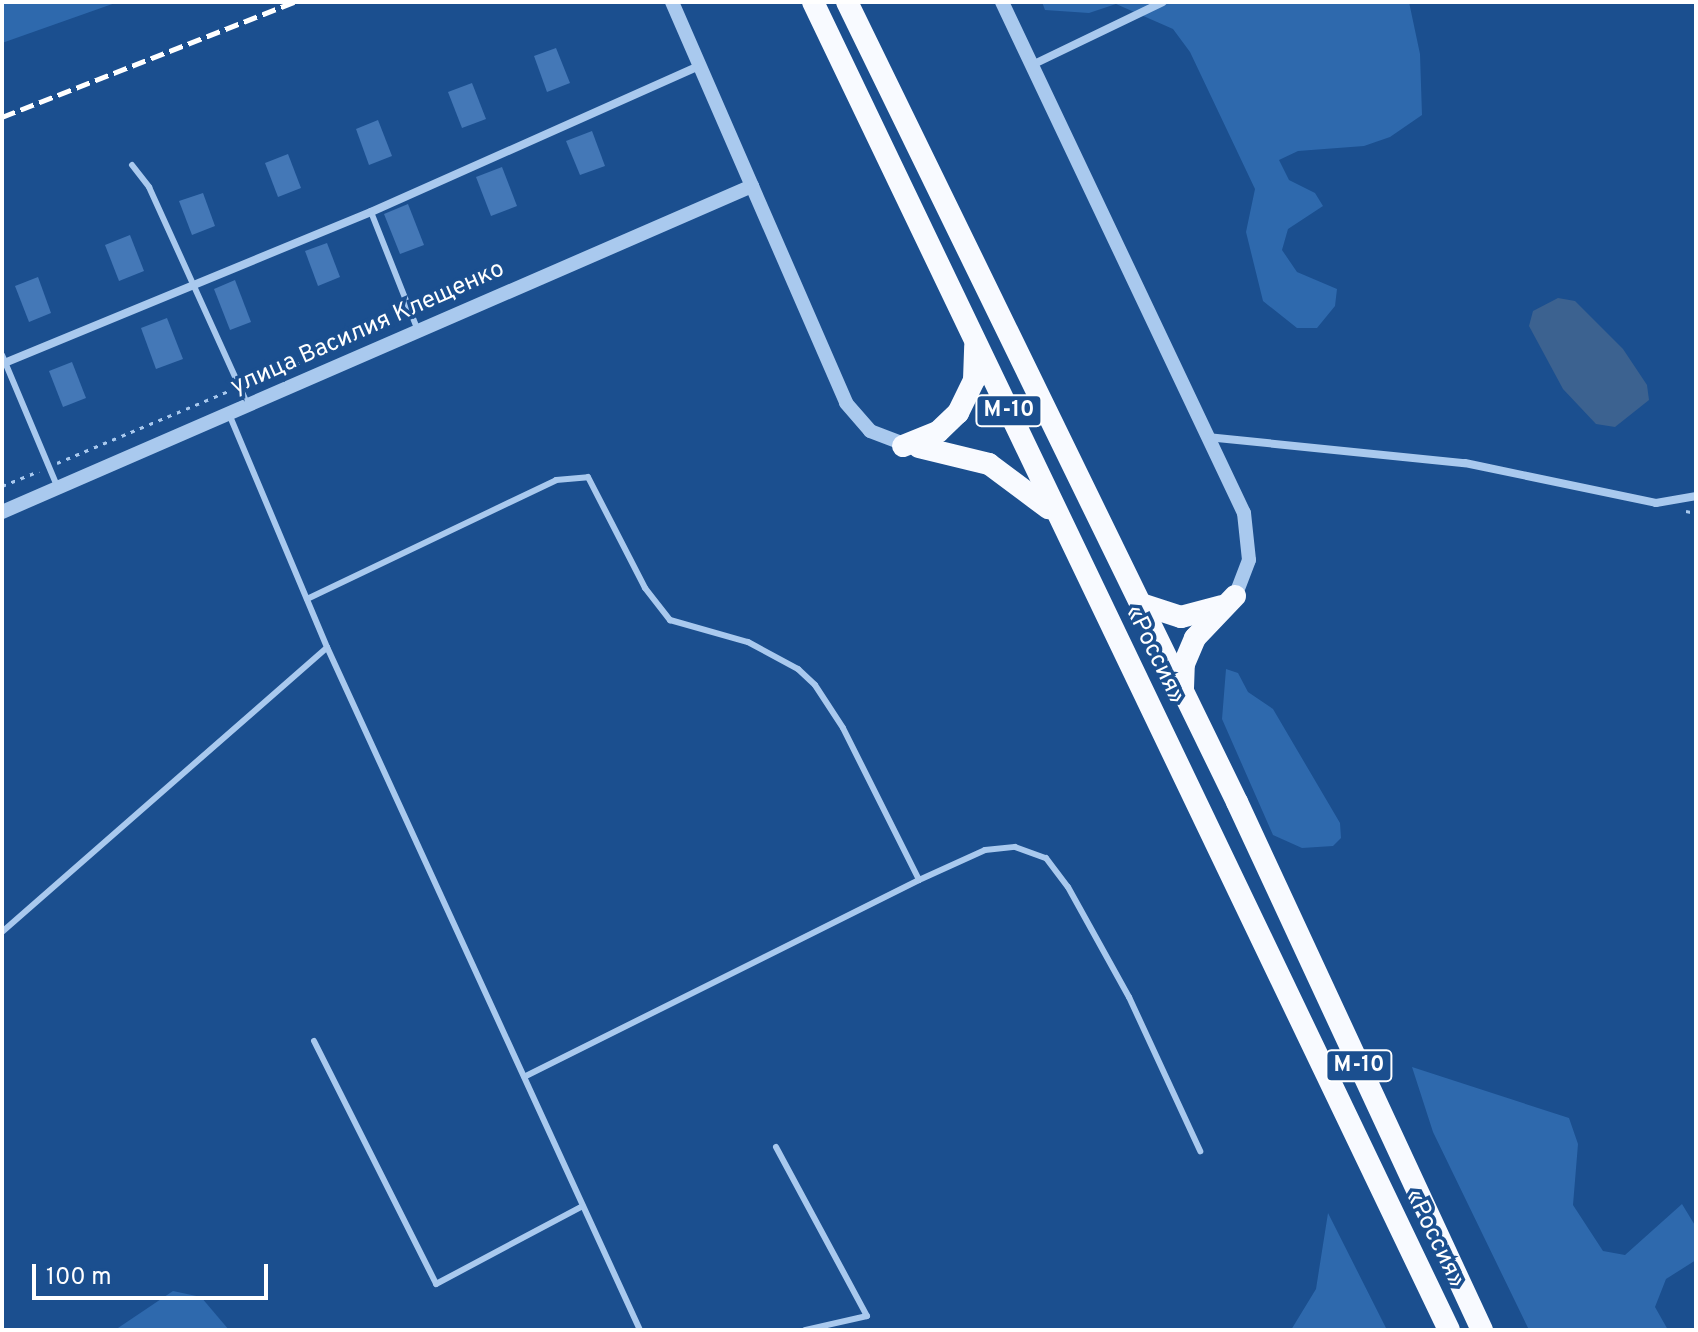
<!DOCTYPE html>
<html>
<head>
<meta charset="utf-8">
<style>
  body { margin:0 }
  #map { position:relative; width:1698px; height:1332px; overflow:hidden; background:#1b4f8f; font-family:Overpass,sans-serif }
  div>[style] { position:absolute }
  .green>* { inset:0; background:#2e69ad }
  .water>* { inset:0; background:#3c6290 }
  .building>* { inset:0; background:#4478b7 }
  .path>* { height:3px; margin-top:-1.5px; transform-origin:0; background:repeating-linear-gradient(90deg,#a9c9ee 0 4px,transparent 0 10px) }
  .service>* { height:6px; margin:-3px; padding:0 3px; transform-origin:3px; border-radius:3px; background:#a9c9ee }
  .minor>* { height:8px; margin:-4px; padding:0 4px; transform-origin:4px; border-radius:4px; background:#a9c9ee }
  .tertiary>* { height:14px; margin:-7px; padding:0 7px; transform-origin:7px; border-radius:7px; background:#a9c9ee }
  .trunk>* { height:22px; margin:-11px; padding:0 11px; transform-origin:11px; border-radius:11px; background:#f8faff }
  .rail>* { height:5px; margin-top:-2.5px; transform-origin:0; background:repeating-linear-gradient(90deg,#fff 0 14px,transparent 0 20px) }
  span { translate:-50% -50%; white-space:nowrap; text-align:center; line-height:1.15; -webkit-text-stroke:7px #1b4f8f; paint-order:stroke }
  .shield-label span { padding:2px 6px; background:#1b4f8f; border:2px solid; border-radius:6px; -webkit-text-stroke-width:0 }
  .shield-label { font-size:22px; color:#fff; font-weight:700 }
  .street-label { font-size:24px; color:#fff }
  .frame { position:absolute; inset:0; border:4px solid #fff; pointer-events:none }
  .scale { position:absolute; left:32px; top:1264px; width:236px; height:36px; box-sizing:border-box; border:4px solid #fff; border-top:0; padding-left:10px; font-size:24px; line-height:28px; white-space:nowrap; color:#fff; -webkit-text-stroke:6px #1b4f8f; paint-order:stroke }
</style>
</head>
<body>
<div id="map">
  <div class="green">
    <div style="clip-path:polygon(2px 2px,118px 2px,2px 43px)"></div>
    <div style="clip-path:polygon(1042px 2px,1409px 2px,1420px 54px,1422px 115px,1390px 137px,1364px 146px,1298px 151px,1279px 160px,1289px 180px,1315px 193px,1323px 206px,1288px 229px,1282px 250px,1297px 272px,1337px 289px,1335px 306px,1317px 328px,1297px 328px,1263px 301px,1246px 232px,1255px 189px,1190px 52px,1173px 29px,1116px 4px,1089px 13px,1045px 10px)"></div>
    <div style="clip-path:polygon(1226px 669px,1238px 673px,1248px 692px,1273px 709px,1340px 823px,1341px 838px,1333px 846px,1302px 848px,1273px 835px,1222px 719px)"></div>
    <div style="clip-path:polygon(1412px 1067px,1569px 1118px,1578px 1144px,1573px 1205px,1603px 1251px,1625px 1255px,1682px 1204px,1696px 1227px,1696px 1260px,1666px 1279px,1655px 1307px,1668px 1330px,1529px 1330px,1433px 1132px)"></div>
    <div style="clip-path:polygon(1328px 1213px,1387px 1330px,1291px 1330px,1316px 1289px)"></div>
    <div style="clip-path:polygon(173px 1291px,201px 1297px,229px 1330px,115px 1330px)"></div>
  </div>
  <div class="water">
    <div style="clip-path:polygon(1558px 298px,1575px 301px,1623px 349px,1647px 385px,1649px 400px,1615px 427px,1596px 424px,1563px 389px,1529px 326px,1533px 311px)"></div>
  </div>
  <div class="building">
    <div style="clip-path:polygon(556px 48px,570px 83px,547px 92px,534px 56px)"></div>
    <div style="clip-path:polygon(472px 83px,486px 119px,462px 128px,448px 92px)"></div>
    <div style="clip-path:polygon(378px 120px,392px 156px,369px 165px,356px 129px)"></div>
    <div style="clip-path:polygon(592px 131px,605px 166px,580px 175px,566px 141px)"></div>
    <div style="clip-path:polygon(288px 154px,301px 188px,278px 197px,265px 163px)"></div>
    <div style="clip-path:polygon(502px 167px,517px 206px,491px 216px,476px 177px)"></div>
    <div style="clip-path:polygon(203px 193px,215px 226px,192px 235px,179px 201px)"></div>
    <div style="clip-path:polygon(408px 204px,424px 245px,400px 254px,384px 214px)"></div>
    <div style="clip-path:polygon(130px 235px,144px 271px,119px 281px,105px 245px)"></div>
    <div style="clip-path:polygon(327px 243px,340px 277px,318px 286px,305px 251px)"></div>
    <div style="clip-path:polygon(38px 277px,51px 313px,29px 322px,15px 286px)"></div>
    <div style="clip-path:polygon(235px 280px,251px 322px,230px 330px,214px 289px)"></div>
    <div style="clip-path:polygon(167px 318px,183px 359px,156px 369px,141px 328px)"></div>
    <div style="clip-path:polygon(72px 362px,86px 398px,63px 407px,49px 371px)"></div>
  </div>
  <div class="path">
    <div style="left:249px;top:383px;width:124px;rotate:-21.8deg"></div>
    <div style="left:57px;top:463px;width:189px;rotate:-22.8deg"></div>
    <div style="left:2px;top:486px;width:40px;rotate:-22deg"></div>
    <div style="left:1686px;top:511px;width:10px;rotate:11deg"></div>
  </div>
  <div class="service">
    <div style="left:132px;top:165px;width:28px;rotate:52deg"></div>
    <div style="left:149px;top:187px;width:239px;rotate:65.6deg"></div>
    <div style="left:371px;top:212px;width:128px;rotate:68.4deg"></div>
    <div style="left:2px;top:355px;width:144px;rotate:67.2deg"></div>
    <div style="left:229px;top:414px;width:253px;rotate:67.2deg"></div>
    <div style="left:327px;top:647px;width:751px;rotate:65.38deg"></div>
    <div style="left:307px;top:599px;width:276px;rotate:-25.5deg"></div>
    <div style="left:556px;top:480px;width:32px;rotate:-5deg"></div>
    <div style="left:588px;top:477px;width:125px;rotate:62.8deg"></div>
    <div style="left:645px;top:588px;width:41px;rotate:52deg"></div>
    <div style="left:670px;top:620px;width:81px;rotate:15.8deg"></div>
    <div style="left:748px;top:642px;width:57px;rotate:28.4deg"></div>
    <div style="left:798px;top:669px;width:23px;rotate:43deg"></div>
    <div style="left:815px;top:685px;width:51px;rotate:56.9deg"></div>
    <div style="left:843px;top:728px;width:170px;rotate:63.4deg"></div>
    <div style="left:919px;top:880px;width:441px;rotate:153.5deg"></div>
    <div style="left:919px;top:880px;width:72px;rotate:-24.4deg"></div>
    <div style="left:985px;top:850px;width:30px;rotate:-6deg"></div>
    <div style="left:1015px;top:847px;width:33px;rotate:20deg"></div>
    <div style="left:1046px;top:858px;width:36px;rotate:53deg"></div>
    <div style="left:1068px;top:887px;width:126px;rotate:61deg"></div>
    <div style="left:1129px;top:997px;width:170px;rotate:65.2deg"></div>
    <div style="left:2px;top:932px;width:432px;rotate:-41.2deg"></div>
    <div style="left:314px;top:1041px;width:272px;rotate:63.3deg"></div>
    <div style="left:436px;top:1284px;width:166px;rotate:-28deg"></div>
    <div style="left:776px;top:1147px;width:192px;rotate:61.7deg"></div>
    <div style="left:867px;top:1316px;width:64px;rotate:167.3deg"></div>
  </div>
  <div class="minor">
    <div style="left:1032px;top:65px;width:145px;rotate:-25.7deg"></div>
    <div style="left:2px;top:364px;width:399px;rotate:-22.4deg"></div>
    <div style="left:371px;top:212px;width:359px;rotate:-24deg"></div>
    <div style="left:1207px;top:437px;width:259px;rotate:5.8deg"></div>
    <div style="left:1465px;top:463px;width:195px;rotate:11.8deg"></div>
    <div style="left:1656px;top:503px;width:41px;rotate:-9.9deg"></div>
  </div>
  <div class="tertiary">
    <div style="left:672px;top:2px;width:437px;rotate:66.5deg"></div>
    <div style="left:846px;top:403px;width:37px;rotate:49deg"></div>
    <div style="left:870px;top:431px;width:45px;rotate:20.9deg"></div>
    <div style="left:1002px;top:2px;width:565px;rotate:64.66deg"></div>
    <div style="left:1244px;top:513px;width:47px;rotate:83.9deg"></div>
    <div style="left:1249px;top:560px;width:39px;rotate:111deg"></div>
    <div style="left:2px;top:512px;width:818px;rotate:-23.49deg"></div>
  </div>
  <div class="trunk">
    <div style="left:813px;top:2px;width:1472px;rotate:64.41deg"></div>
    <div style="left:847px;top:2px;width:890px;rotate:64.01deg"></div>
    <div style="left:1237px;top:802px;width:582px;rotate:65.11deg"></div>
    <div style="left:903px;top:446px;width:38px;rotate:-22deg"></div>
    <div style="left:938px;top:432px;width:28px;rotate:-44deg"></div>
    <div style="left:958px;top:413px;width:37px;rotate:-64deg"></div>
    <div style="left:974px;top:380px;width:34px;rotate:-88deg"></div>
    <div style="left:919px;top:447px;width:72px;rotate:13.7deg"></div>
    <div style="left:989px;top:464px;width:74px;rotate:36.7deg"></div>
    <div style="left:1141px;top:604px;width:42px;rotate:18deg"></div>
    <div style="left:1181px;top:617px;width:42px;rotate:-15deg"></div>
    <div style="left:1183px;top:688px;width:24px;rotate:-88deg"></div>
    <div style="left:1184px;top:664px;width:28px;rotate:-67deg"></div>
    <div style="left:1195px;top:638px;width:58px;rotate:-46.4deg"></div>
  </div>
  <div class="rail">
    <div style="left:2px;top:117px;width:314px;rotate:-21.5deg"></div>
  </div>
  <div class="shield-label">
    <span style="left:1009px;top:411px">М-10</span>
    <span style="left:1359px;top:1066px">М-10</span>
  </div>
  <div class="street-label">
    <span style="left:368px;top:329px;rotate:-24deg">улица Василия Клещенко</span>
    <span style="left:1154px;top:655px;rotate:64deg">«Россия»</span>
    <span style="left:1434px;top:1239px;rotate:64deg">«Россия»</span>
  </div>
  <div class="frame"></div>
  <div class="scale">100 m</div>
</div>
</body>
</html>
